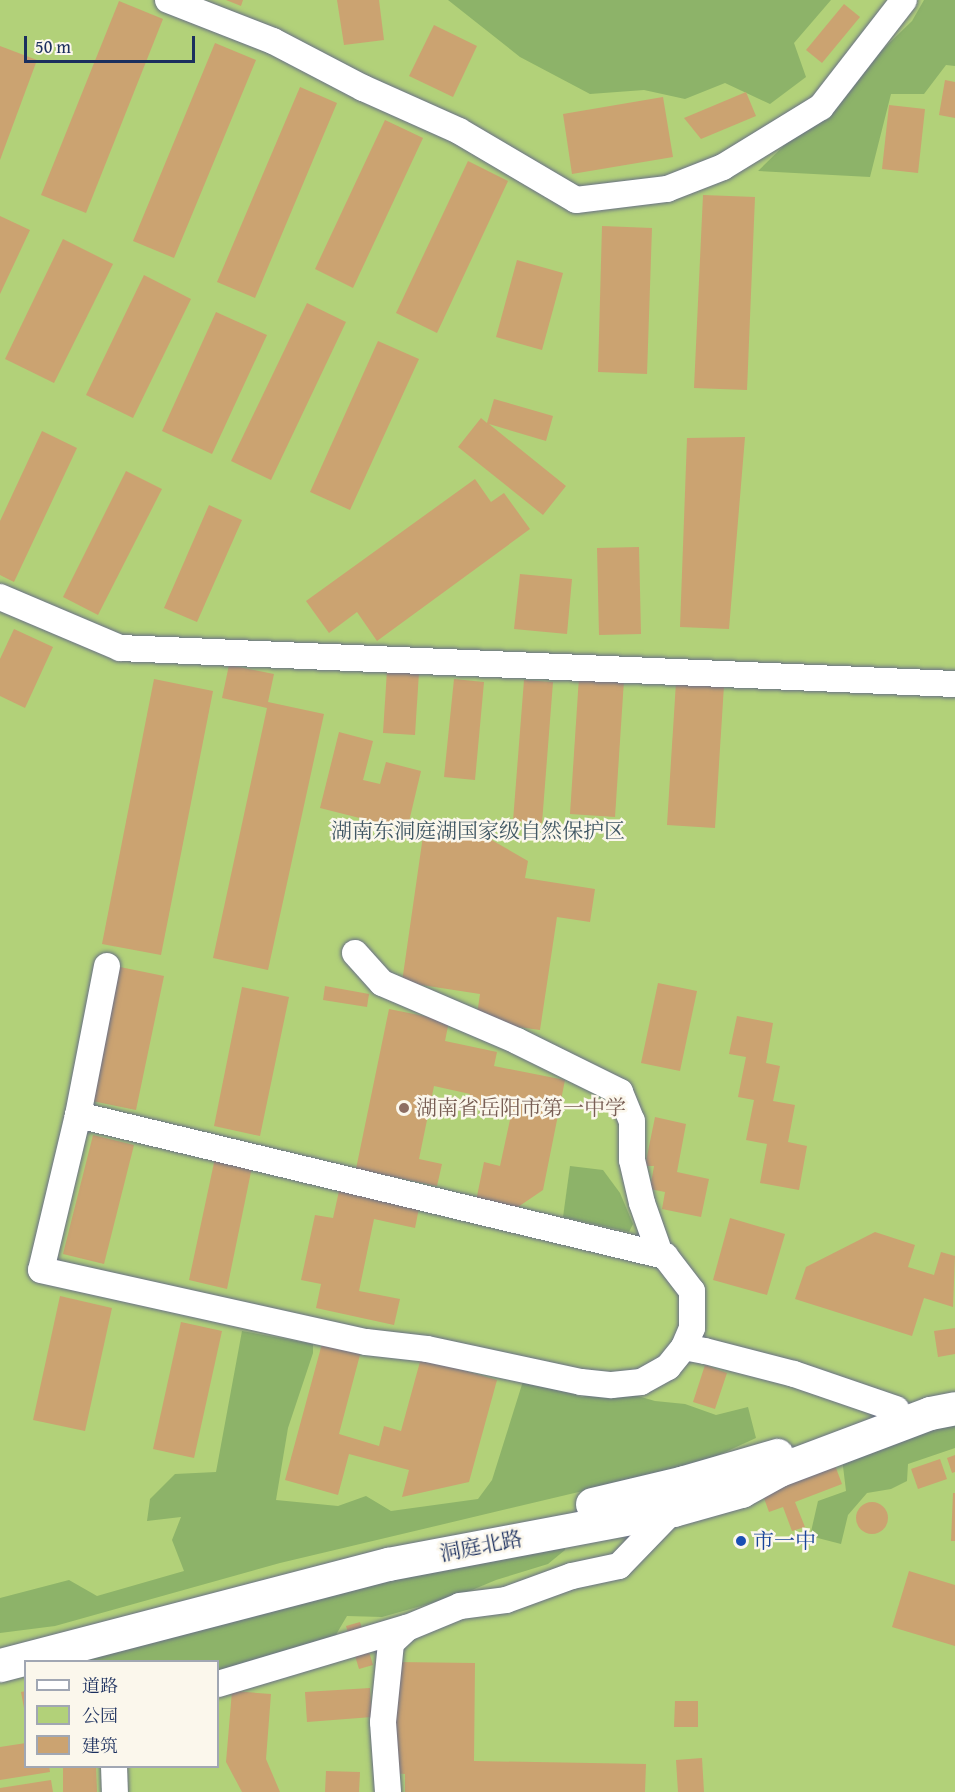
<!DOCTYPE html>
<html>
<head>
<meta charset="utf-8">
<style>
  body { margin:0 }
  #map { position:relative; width:955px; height:1792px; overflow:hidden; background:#f7e7d1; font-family:"Gentium Book Plus","Noto Serif SC",serif }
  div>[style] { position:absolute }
  .green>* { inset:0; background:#b2d179 }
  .forest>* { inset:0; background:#8db369 }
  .building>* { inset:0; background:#cba371 }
  .round { border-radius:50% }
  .roads { filter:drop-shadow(0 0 2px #686f86) drop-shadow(0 0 2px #686f86) }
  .street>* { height:26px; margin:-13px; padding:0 13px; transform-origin:13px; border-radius:13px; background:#fff }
  .primary>* { height:33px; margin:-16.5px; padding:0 16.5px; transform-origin:16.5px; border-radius:16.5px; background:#fff }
  .dots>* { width:16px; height:16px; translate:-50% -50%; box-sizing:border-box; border:3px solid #fbf7ec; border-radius:50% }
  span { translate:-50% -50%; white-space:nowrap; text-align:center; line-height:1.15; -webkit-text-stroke:5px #fbf7ec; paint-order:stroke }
  .park-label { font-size:21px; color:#415865 }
  .education-label { font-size:21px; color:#785e54 }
  .left { translate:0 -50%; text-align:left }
  .transit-label { font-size:21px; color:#164399 }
  .street-label { font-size:21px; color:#1b2f5e }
  .legend { position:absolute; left:24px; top:1660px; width:195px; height:108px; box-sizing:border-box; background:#fbf7ec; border:2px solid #a1a7b3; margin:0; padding:8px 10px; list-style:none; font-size:18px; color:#1b2f5e }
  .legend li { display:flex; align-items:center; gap:12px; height:30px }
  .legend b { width:30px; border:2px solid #a1a7b3 }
  .scale { position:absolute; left:24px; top:36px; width:171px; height:27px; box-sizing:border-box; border:3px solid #1b2f5e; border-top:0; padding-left:8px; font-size:18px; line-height:21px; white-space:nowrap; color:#1b2f5e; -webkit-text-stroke:4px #fbf7ec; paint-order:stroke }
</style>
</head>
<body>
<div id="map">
  <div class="green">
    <div style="clip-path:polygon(evenodd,0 0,955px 0,955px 1792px,0 1792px,0 0,26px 1662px,218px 1662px,218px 1766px,26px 1766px,26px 1662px)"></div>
  </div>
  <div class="forest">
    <div style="clip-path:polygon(448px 0,831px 0,794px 43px,806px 77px,770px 104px,725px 83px,685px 99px,644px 90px,590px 94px,520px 57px)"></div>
    <div style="clip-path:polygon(924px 0,955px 0,955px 66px,946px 65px,924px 94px,891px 94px,870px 177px,758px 171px,912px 21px)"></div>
    <div style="clip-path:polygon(570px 1166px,603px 1170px,620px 1193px,633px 1224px,629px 1232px,563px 1217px)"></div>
    <div style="clip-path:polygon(242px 1331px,313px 1344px,313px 1353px,288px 1428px,276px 1500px,338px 1506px,366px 1496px,391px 1511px,478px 1499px,492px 1480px,524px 1378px,582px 1397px,610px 1388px,655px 1401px,685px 1404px,716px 1415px,748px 1407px,756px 1438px,701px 1463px,280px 1563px,55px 1626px,0 1633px,0 1598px,69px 1580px,97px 1596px,184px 1571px,172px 1540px,181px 1517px,147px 1521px,150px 1499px,175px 1474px,216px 1472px)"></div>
    <div style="clip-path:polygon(955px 1419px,955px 1448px,908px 1464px,907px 1481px,891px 1489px,867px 1493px,848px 1515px,841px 1544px,810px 1536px,818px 1501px,846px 1491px,842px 1458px)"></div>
    <div style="clip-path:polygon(563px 1535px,565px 1550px,548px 1564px,496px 1580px,460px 1595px,382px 1617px,347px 1616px,334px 1638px,218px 1673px,218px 1662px,73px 1662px)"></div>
  </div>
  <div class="building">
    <div style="clip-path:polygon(226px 0,243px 0,241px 6px)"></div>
    <div style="clip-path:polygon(337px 0,379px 0,384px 40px,344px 45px)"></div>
    <div style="clip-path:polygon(119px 1px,163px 19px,86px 213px,41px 195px)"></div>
    <div style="clip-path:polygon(844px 4px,860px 17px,822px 63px,806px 50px)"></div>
    <div style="clip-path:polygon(434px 25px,477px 46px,453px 97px,409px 76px)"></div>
    <div style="clip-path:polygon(215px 43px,256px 60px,174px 258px,133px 241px)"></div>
    <div style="clip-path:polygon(0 46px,37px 60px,0 160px)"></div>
    <div style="clip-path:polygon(945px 80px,955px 82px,955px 118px,939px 115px)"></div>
    <div style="clip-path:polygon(300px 87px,337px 103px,255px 298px,217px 282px)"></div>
    <div style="clip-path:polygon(746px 92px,756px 116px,701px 139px,684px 118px)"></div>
    <div style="clip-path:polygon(663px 97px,673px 157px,572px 174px,563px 114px)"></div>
    <div style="clip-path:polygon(889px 105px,925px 109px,918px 173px,882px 169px)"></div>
    <div style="clip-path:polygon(385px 120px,423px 138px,353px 288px,315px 269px)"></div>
    <div style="clip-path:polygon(468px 161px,508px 181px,437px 333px,396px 313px)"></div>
    <div style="clip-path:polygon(703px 195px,755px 197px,747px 390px,694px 388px)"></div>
    <div style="clip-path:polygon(0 216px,30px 230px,0 294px)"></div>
    <div style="clip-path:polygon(602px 226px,652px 228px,647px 374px,598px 372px)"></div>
    <div style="clip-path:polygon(63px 239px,113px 264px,54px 383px,5px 359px)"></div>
    <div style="clip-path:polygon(517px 260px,563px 273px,542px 350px,496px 337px)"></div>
    <div style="clip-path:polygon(144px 275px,191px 299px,133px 418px,86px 395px)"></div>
    <div style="clip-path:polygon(307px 303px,346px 322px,271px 480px,231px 461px)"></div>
    <div style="clip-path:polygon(216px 312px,267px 335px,212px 454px,162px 431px)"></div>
    <div style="clip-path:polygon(378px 341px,419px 359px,350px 510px,310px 492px)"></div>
    <div style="clip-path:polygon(494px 399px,553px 416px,546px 441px,489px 424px,566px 486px,543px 515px,458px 447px,481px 418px,487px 423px)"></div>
    <div style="clip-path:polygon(42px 431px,77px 448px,14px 582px,0 575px,0 521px)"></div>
    <div style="clip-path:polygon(745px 437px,729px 629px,680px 627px,687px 438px)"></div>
    <div style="clip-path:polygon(126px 471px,162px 489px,98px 615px,63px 597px)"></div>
    <div style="clip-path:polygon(475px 479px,491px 502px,504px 493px,530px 529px,377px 641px,357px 612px,329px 633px,306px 601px)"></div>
    <div style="clip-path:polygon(209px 505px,242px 520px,197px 622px,164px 608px)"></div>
    <div style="clip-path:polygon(639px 547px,641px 634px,599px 635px,597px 548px)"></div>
    <div style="clip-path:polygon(520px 574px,572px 579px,567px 634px,514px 629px)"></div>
    <div style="clip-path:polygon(14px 629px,53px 647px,25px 708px,0 696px,0 659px)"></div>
    <div style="clip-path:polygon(229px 665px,274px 674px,268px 702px,324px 714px,268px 970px,213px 958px,267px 708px,222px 698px)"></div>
    <div style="clip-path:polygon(387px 670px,419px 672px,415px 735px,383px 733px)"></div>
    <div style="clip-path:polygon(579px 677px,624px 680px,615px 817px,570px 814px)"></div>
    <div style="clip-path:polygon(154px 679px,213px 691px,161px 955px,102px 944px)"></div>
    <div style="clip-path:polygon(454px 679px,484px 682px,475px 780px,444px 777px)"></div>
    <div style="clip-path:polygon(524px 680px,553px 682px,542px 823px,513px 821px)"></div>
    <div style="clip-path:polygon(676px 682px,724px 685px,715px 828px,667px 825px)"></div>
    <div style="clip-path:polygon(339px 732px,373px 741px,363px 780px,380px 784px,386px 762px,421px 771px,407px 830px,320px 808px)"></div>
    <div style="clip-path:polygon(424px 829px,490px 839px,528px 861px,525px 878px,595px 889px,590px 922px,557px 917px,540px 1030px,476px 1021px,480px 994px,402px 982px)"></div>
    <div style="clip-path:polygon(120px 967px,164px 976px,136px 1110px,92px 1101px)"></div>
    <div style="clip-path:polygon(658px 983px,697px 991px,680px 1071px,641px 1063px)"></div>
    <div style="clip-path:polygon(325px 986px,369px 994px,367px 1007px,323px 1000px)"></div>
    <div style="clip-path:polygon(242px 987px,289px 997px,260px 1136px,214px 1126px)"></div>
    <div style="clip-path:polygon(389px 1009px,449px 1021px,445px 1041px,497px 1052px,494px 1066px,565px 1080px,543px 1190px,515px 1209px,476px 1201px,484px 1162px,500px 1166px,511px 1115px,467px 1106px,470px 1094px,434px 1086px,419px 1159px,442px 1164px,437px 1186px,356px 1169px)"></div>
    <div style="clip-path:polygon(737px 1016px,773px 1023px,766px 1063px,780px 1066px,773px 1101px,795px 1105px,788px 1142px,807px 1146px,799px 1190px,760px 1183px,767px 1144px,746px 1140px,754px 1100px,738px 1097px,746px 1057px,729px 1054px)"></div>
    <div style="clip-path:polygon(655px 1117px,686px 1124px,677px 1172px,709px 1179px,701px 1217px,662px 1209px,665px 1192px,650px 1189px,654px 1166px,645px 1166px)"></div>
    <div style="clip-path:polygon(93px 1135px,134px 1145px,104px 1264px,63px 1254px)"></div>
    <div style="clip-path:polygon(215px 1158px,252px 1167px,227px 1289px,189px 1280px)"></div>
    <div style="clip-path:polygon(339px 1191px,419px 1208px,415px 1228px,374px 1219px,359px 1291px,400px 1299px,394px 1325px,316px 1308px,321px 1284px,301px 1280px,315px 1215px,333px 1218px)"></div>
    <div style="clip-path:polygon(730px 1218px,785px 1234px,767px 1295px,713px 1280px)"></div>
    <div style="clip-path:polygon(875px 1232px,915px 1245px,908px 1267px,934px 1275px,941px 1252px,955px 1256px,953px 1307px,924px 1298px,912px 1336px,795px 1299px,806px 1267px)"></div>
    <div style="clip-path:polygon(60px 1296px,112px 1308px,85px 1431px,33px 1420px)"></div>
    <div style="clip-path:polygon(181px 1322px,222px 1331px,194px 1458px,153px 1449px)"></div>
    <div style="clip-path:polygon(955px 1328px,955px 1354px,938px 1357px,934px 1331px)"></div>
    <div style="clip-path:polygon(323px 1340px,361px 1351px,339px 1434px,379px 1446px,384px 1426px,401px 1431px,421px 1358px,497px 1380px,469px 1482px,402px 1497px,409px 1470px,349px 1454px,338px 1495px,285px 1480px)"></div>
    <div style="clip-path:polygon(705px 1365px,727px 1373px,715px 1409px,693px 1402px)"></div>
    <div style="clip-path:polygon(955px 1455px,955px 1472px,952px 1473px,947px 1458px)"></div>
    <div style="clip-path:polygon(940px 1459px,947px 1479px,918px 1489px,911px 1469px)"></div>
    <div style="clip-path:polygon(833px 1460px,842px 1484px,795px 1502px,805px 1527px,792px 1531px,783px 1507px,769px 1512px,760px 1487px)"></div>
    <div style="clip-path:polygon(953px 1493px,955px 1493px,955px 1541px,951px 1541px)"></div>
    <div class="round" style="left:856px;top:1502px;width:32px;height:32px"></div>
    <div style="clip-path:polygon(909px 1571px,955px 1585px,955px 1646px,892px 1627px)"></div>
    <div style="clip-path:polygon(360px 1622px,373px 1665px,359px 1669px,346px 1626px)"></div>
    <div style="clip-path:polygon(396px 1662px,475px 1663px,474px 1761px,646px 1764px,645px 1792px,405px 1792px,405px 1774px,394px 1773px)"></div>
    <div style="clip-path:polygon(370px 1688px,372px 1717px,307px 1722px,305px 1692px)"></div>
    <div style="clip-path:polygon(26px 1691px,26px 1707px,24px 1708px,21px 1692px)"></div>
    <div style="clip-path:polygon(232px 1691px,271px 1694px,266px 1759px,280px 1792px,242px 1792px,226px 1762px)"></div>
    <div style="clip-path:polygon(675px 1701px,698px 1701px,698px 1727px,674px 1727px)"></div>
    <div style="clip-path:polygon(26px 1743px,26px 1766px,49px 1766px,50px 1772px,0 1780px,0 1747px)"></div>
    <div style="clip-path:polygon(702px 1758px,704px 1792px,678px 1792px,676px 1760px)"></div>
    <div style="clip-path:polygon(63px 1766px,96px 1766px,97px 1792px,63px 1792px)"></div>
    <div style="clip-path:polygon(326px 1771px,360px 1772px,359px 1792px,325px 1792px)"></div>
    <div style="clip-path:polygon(51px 1780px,53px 1792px,0 1792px,0 1788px)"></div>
  </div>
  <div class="roads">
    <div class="street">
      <div style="left:168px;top:0;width:113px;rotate:21.3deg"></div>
      <div style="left:273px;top:41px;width:102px;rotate:27.6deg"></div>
      <div style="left:363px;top:88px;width:105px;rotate:24.1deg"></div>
      <div style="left:459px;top:131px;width:136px;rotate:30.5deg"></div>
      <div style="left:576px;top:200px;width:92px;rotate:-6.9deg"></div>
      <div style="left:667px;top:189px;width:60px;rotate:-21.4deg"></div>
      <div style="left:723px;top:167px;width:115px;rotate:-31.5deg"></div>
      <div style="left:821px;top:107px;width:135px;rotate:-52.2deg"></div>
      <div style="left:0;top:597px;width:130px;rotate:23deg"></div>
      <div style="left:120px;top:648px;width:836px;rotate:2.47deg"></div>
      <div style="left:355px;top:953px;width:40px;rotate:48deg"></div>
      <div style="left:382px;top:983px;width:147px;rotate:23.2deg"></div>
      <div style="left:517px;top:1041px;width:115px;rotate:26.3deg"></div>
      <div style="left:620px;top:1092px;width:31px;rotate:68deg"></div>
      <div style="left:632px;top:1121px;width:39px;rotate:90deg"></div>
      <div style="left:632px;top:1160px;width:44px;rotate:76.9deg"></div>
      <div style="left:642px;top:1203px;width:54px;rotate:70.6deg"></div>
      <div style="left:107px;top:966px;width:152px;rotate:101deg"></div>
      <div style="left:78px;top:1115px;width:159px;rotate:103.4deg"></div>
      <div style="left:41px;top:1270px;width:333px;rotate:12.5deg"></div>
      <div style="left:366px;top:1342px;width:61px;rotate:6.5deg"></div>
      <div style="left:427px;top:1349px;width:157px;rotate:12.1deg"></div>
      <div style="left:581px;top:1382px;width:31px;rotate:6deg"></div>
      <div style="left:612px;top:1385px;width:29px;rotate:-6deg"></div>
      <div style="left:641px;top:1382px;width:31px;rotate:-29deg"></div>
      <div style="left:668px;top:1367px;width:26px;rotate:-51deg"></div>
      <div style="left:684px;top:1347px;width:21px;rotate:11deg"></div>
      <div style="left:705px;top:1351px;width:92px;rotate:14.5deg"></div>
      <div style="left:794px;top:1374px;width:108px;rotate:18.9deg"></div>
      <div style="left:78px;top:1115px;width:604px;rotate:13.51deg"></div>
      <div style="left:665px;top:1256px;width:44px;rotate:52.4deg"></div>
      <div style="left:692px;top:1291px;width:37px;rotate:90deg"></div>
      <div style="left:692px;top:1328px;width:21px;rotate:113deg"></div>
      <div style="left:218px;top:1684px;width:196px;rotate:-16.6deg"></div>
      <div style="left:114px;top:1766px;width:26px;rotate:88deg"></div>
      <div style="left:388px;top:1792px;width:70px;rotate:-94.1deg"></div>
      <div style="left:383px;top:1722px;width:79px;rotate:-84.2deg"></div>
      <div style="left:391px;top:1643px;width:22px;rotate:-43deg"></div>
      <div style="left:407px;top:1628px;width:57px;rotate:-22.5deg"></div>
      <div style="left:460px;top:1606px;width:46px;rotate:-7.4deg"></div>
      <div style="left:506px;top:1600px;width:70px;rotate:-20deg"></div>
      <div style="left:572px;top:1576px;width:48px;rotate:-12deg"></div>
      <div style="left:619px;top:1566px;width:78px;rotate:-46deg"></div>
    </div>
    <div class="primary">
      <div style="left:592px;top:1504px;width:95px;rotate:-13.4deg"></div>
      <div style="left:684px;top:1482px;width:97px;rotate:-16.2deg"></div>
      <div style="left:0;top:1665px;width:401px;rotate:-14.6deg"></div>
      <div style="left:388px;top:1564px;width:290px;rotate:-10.7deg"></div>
      <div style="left:673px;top:1510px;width:71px;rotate:-15.6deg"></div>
      <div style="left:741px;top:1491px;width:43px;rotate:-28.9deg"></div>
      <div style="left:779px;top:1470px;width:161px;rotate:-20.7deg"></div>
      <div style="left:930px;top:1413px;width:25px;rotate:-11deg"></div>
    </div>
  </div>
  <div class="dots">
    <div style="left:404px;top:1108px;background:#8d6e63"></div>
    <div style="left:741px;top:1541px;background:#1a4fb4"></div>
  </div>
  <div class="park-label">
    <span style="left:478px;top:831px">湖南东洞庭湖国家级自然保护区</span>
  </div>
  <div class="education-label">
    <span class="left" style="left:416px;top:1108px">湖南省岳阳市第一中学</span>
  </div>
  <div class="transit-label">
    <span class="left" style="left:753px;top:1541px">市一中</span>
  </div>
  <div class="street-label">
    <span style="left:481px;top:1546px;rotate:-11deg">洞庭北路</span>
  </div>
  <ul class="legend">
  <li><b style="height:8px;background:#fff"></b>道路</li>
  <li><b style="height:16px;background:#b2d179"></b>公园</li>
  <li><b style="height:16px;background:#cba371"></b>建筑</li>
  </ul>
  <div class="scale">50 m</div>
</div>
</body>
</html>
